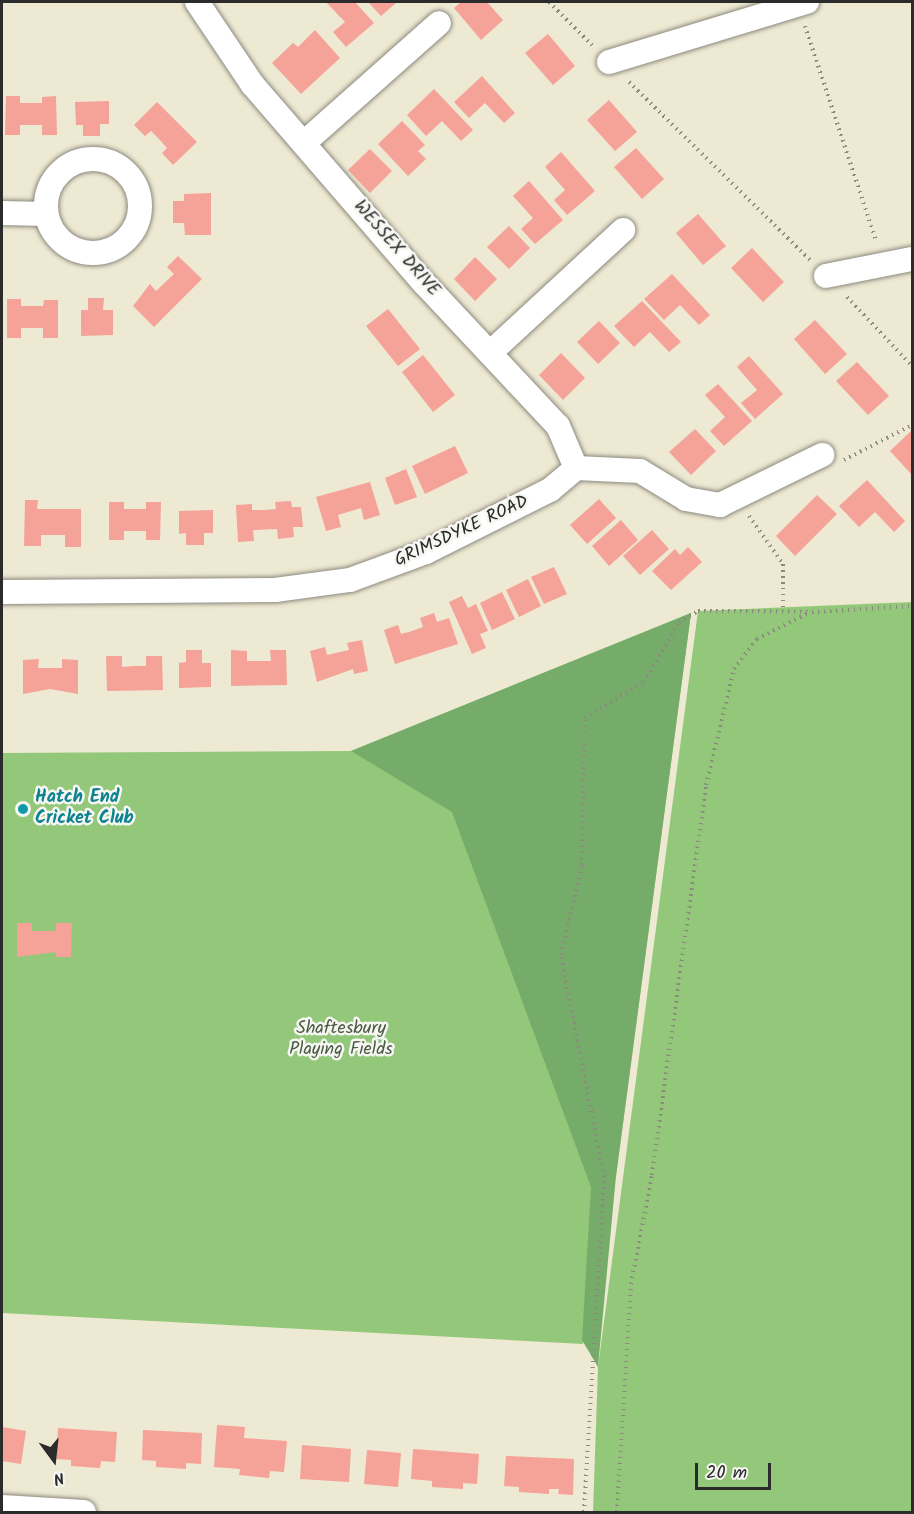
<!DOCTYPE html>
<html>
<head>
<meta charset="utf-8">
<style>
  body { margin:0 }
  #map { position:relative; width:914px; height:1514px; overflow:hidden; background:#eee9d3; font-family:Kalam,sans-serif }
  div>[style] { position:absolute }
  .green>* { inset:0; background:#93c87a }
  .forest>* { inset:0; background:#76ac6a }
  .building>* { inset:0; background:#f5a298 }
  .path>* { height:4px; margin-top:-2px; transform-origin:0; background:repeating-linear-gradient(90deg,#8c8a7f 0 1.5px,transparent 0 6px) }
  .roads { filter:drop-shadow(0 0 2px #8c8a7f) drop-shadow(0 0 2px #8c8a7f) }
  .street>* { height:24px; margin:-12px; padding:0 12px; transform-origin:12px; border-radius:12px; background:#fff }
  .street>.ring { margin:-12px; padding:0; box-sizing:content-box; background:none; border:24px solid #fff; border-radius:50% }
  .dots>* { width:16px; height:16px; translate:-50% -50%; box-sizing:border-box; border:3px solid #f6f6f2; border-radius:50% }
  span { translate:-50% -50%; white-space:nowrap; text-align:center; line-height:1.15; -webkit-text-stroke:5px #f6f6f2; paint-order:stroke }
  .street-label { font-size:18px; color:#2b2b2b }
  .culture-label { font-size:18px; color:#0d838f; font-weight:700 }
  .left { translate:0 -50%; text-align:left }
  .park-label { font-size:18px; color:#4a5a43 }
  .frame { position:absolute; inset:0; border:3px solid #2b2b2b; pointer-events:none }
  .north { position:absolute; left:24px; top:1430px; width:60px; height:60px; -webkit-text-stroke:4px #f6f6f2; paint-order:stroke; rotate:165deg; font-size:16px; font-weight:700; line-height:24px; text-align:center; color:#2b2b2b }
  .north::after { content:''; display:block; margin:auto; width:21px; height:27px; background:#2b2b2b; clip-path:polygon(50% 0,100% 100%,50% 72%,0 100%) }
  .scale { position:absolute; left:695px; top:1463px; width:76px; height:27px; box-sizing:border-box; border:3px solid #2b2b2b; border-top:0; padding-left:8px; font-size:18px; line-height:21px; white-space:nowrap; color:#2b2b2b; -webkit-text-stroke:4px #f6f6f2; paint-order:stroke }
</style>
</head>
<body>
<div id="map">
  <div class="green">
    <div style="clip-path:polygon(912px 602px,912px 1512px,593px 1512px,598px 1367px,698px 611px)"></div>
    <div style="clip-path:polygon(691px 613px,616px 1176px,583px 1344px,2px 1313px,2px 753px,351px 751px)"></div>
  </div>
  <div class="forest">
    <div style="clip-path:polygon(691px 613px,616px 1176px,598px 1367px,582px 1340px,591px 1187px,452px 812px,351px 751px)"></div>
  </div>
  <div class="building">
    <div style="clip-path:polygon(326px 2px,355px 2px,374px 23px,346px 47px,333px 32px,345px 22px)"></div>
    <div style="clip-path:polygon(368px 2px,397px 2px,381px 16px)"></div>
    <div style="clip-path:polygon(461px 2px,487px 2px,503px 20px,481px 40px,454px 8px)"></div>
    <div style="clip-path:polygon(315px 30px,340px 58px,301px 94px,272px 63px,293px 43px,298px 47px)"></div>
    <div style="clip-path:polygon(548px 34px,575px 66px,553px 85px,525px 53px)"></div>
    <div style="clip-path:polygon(482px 76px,515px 113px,504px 123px,485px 103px,469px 118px,454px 102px)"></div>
    <div style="clip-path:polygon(434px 89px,473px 130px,461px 141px,442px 121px,426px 136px,407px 115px)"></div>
    <div style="clip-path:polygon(6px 96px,20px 96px,20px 103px,42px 103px,42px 97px,56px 96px,57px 135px,42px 135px,42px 125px,20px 125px,20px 135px,5px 135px)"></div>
    <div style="clip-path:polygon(609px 100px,637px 132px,615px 151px,587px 120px)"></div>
    <div style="clip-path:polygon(109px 101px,109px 124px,100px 124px,100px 136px,83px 136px,83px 125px,76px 125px,75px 102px)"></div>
    <div style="clip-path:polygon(157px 102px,197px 142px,173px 165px,162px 153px,167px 148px,159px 139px,151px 131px,145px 136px,134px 125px)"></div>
    <div style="clip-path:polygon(402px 121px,425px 145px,418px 151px,426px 159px,408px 176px,378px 144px)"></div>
    <div style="clip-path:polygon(636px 148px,664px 179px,642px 199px,614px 167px)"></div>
    <div style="clip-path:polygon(370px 149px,392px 171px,370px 193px,348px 170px)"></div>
    <div style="clip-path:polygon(561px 152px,595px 191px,567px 215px,554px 200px,565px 190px,545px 167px)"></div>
    <div style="clip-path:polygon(529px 181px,563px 220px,535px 244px,521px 229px,533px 218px,513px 196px)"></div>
    <div style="clip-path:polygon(211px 193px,211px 235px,185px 235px,184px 223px,173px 223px,173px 201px,184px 201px,184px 194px)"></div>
    <div style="clip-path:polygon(698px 214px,726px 246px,703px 265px,676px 233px)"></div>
    <div style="clip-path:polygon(509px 226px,530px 248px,509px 269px,487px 247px)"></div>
    <div style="clip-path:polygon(752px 248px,784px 282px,763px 302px,731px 268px)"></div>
    <div style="clip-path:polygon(178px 256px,202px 279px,154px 327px,133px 306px,150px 284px,156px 291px,174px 274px,167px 267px)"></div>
    <div style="clip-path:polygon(475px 257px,497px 279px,475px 301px,454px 279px)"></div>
    <div style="clip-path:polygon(672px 274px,710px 315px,699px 325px,680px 305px,664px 320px,644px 299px)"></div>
    <div style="clip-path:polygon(88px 298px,104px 298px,103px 310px,113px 310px,113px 335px,81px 336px,81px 310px,88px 310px)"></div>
    <div style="clip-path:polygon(7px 299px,21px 299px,21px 306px,43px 306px,44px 300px,58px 300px,58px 338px,43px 338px,43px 328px,21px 328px,21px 338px,7px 338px)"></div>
    <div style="clip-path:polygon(642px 301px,681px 342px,669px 352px,650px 332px,634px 347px,614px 326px)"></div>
    <div style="clip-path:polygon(388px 309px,420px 349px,398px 366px,366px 326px)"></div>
    <div style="clip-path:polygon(815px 320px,847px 354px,825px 374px,794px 339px)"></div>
    <div style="clip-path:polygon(599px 321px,620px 343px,598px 364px,577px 342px)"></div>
    <div style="clip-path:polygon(561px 353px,585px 378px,563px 400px,539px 375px)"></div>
    <div style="clip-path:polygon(423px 355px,455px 395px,433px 412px,402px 372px)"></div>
    <div style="clip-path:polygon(749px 356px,783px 394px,755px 419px,741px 403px,757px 390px,737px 367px)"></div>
    <div style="clip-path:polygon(857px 362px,889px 396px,868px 415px,836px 381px)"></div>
    <div style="clip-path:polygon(718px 384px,752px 421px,724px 446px,710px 431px,725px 417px,705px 395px)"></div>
    <div style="clip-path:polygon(695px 429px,716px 451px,691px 475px,669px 452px)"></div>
    <div style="clip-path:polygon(911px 431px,912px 433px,912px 475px,890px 451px)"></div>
    <div style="clip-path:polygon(455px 446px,468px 473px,425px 494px,412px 466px)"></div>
    <div style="clip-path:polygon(406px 469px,417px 497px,395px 505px,385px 478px)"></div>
    <div style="clip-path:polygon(867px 480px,905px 521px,894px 532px,875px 512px,859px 527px,839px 506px)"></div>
    <div style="clip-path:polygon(370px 482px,380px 515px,364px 520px,361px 508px,338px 515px,341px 527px,326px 531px,316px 497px)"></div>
    <div style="clip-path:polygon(817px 495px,837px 514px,795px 556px,776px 536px)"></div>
    <div style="clip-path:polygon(599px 499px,616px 518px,587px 544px,570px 525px)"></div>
    <div style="clip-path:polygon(25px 500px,38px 500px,37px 509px,81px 509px,81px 547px,65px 547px,65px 535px,41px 535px,41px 546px,24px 546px)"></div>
    <div style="clip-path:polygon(291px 501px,292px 507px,301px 507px,303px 527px,293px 527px,294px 537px,278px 539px,277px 529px,253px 530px,254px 541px,238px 542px,236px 505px,252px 504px,252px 510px,264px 510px,276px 509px,275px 502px)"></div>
    <div style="clip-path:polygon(109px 502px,124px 502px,124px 509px,146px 509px,146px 502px,161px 502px,160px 540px,146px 540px,146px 531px,124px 531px,124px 540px,109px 540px)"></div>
    <div style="clip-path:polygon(213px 510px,213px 533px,204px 533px,204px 545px,186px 545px,186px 533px,179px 534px,179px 511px)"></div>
    <div style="clip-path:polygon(621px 520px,638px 540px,609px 566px,592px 546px)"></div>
    <div style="clip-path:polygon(652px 530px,669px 549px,640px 575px,623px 556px)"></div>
    <div style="clip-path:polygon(688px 547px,702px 562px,671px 590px,652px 571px,675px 549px,680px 555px)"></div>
    <div style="clip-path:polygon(554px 567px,567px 594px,544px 604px,531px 577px)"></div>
    <div style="clip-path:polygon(528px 579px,541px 606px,519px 617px,506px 590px)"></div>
    <div style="clip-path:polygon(502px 592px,515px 619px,492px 630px,480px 603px)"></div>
    <div style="clip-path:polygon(462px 596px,468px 608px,476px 604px,488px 631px,480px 634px,486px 648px,472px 654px,449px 602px)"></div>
    <div style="clip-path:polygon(434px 613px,437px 622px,449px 618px,458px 644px,395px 664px,384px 630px,398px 625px,401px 634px,412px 631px,423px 627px,420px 618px)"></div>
    <div style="clip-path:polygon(362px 640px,368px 671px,354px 674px,353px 669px,317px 682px,310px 651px,325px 647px,327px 655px,349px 650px,347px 643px)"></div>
    <div style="clip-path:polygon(186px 650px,202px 650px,202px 663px,211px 663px,211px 687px,179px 688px,179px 663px,186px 662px)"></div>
    <div style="clip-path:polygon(231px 650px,247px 651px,247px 661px,271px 661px,270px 650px,286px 650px,287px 685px,231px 686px)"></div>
    <div style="clip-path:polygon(106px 656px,122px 656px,122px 667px,134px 666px,146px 666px,146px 656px,162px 656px,163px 690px,107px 691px)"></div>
    <div style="clip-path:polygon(39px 659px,38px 668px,62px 668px,62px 659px,78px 660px,78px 694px,50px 689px,23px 694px,23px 660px)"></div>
    <div style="clip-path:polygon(17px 923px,32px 923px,32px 931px,56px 931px,56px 923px,72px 923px,71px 957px,56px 957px,56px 952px,17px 957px)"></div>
    <div style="clip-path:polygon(217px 1425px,245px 1427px,244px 1438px,287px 1441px,284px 1472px,270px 1471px,269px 1478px,239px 1475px,240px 1469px,214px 1467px)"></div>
    <div style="clip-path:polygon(2px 1427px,26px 1431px,21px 1464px,2px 1461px)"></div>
    <div style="clip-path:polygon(58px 1428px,117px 1432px,115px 1462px,101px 1461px,100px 1468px,71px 1466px,71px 1460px,56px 1459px)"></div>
    <div style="clip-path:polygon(143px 1430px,202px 1433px,201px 1464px,186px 1463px,186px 1469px,156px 1467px,156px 1461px,142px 1460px)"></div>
    <div style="clip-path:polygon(302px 1445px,351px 1449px,349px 1482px,300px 1479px)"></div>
    <div style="clip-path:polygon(413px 1449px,479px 1454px,477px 1484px,463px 1483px,463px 1489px,432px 1487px,432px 1481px,411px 1479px)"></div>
    <div style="clip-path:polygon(367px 1450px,401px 1453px,398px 1487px,364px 1484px)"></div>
    <div style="clip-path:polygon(506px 1456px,574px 1459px,573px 1495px,558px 1494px,559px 1489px,549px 1489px,549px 1494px,519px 1492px,519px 1487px,504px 1486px)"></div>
  </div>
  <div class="path">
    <div style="left:549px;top:2px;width:61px;rotate:45deg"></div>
    <div style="left:805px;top:26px;width:226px;rotate:71.7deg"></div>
    <div style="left:629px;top:82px;width:254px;rotate:44.5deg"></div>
    <div style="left:847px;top:297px;width:95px;rotate:46.7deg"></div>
    <div style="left:844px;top:460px;width:76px;rotate:-27.2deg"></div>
    <div style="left:749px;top:516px;width:59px;rotate:54.7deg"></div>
    <div style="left:783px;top:564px;width:48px;rotate:90deg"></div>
    <div style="left:584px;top:1512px;width:336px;rotate:-86.6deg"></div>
    <div style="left:604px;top:1177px;width:226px;rotate:-101deg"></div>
    <div style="left:561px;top:955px;width:92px;rotate:-76.9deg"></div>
    <div style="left:582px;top:865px;width:147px;rotate:-88.8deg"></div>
    <div style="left:585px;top:718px;width:69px;rotate:-31.4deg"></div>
    <div style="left:644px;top:682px;width:69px;rotate:-59.7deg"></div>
    <div style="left:679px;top:622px;width:22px;rotate:-30deg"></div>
    <div style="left:698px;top:611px;width:114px;rotate:0.5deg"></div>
    <div style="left:812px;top:612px;width:100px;rotate:-3.4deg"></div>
    <div style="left:617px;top:1512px;width:228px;rotate:-86.5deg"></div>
    <div style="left:631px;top:1284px;width:111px;rotate:-79.1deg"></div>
    <div style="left:652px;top:1175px;width:394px;rotate:-82.1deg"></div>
    <div style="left:706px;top:785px;width:119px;rotate:-76.4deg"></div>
    <div style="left:734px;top:669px;width:38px;rotate:-53deg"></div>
    <div style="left:757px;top:639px;width:57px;rotate:-27deg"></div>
  </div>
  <div class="roads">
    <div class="street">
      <div style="left:197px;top:2px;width:99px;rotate:56.1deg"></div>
      <div style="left:252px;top:84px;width:263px;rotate:49.2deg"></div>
      <div style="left:424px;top:283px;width:196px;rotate:46.9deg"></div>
      <div style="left:558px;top:426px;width:46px;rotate:66.8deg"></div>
      <div style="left:609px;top:62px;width:207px;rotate:-16.9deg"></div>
      <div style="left:305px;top:142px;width:179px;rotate:-41.6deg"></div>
      <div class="ring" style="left:46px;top:159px;width:70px;height:70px"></div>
      <div style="left:2px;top:213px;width:44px;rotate:1.3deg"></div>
      <div style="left:826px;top:276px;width:88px;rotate:-11.2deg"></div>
      <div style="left:491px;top:352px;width:180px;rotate:-42.7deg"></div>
      <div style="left:2px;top:592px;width:273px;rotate:-0.4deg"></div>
      <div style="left:275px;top:590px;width:76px;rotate:-7.6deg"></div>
      <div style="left:350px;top:580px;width:81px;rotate:-20.2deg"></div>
      <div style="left:426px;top:552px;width:139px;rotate:-26.6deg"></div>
      <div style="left:550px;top:490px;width:34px;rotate:-40deg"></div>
      <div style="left:576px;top:468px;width:64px;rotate:2.7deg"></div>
      <div style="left:640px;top:471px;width:54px;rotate:31.3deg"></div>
      <div style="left:686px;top:499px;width:35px;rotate:10deg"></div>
      <div style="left:720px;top:505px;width:114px;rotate:-26.1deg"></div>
      <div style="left:2px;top:1507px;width:82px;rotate:3.5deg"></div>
    </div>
  </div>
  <div class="dots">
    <div style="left:23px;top:809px;background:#0f9aa8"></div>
  </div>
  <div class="street-label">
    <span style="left:396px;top:249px;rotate:49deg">WESSEX DRIVE</span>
    <span style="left:462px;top:532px;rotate:-25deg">GRIMSDYKE ROAD</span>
  </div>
  <div class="culture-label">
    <span class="left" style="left:35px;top:809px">Hatch End<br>Cricket Club</span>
  </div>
  <div class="park-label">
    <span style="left:341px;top:1040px">Shaftesbury<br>Playing Fields</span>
  </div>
  <div class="frame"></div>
  <div class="north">N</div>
  <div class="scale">20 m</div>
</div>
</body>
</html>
